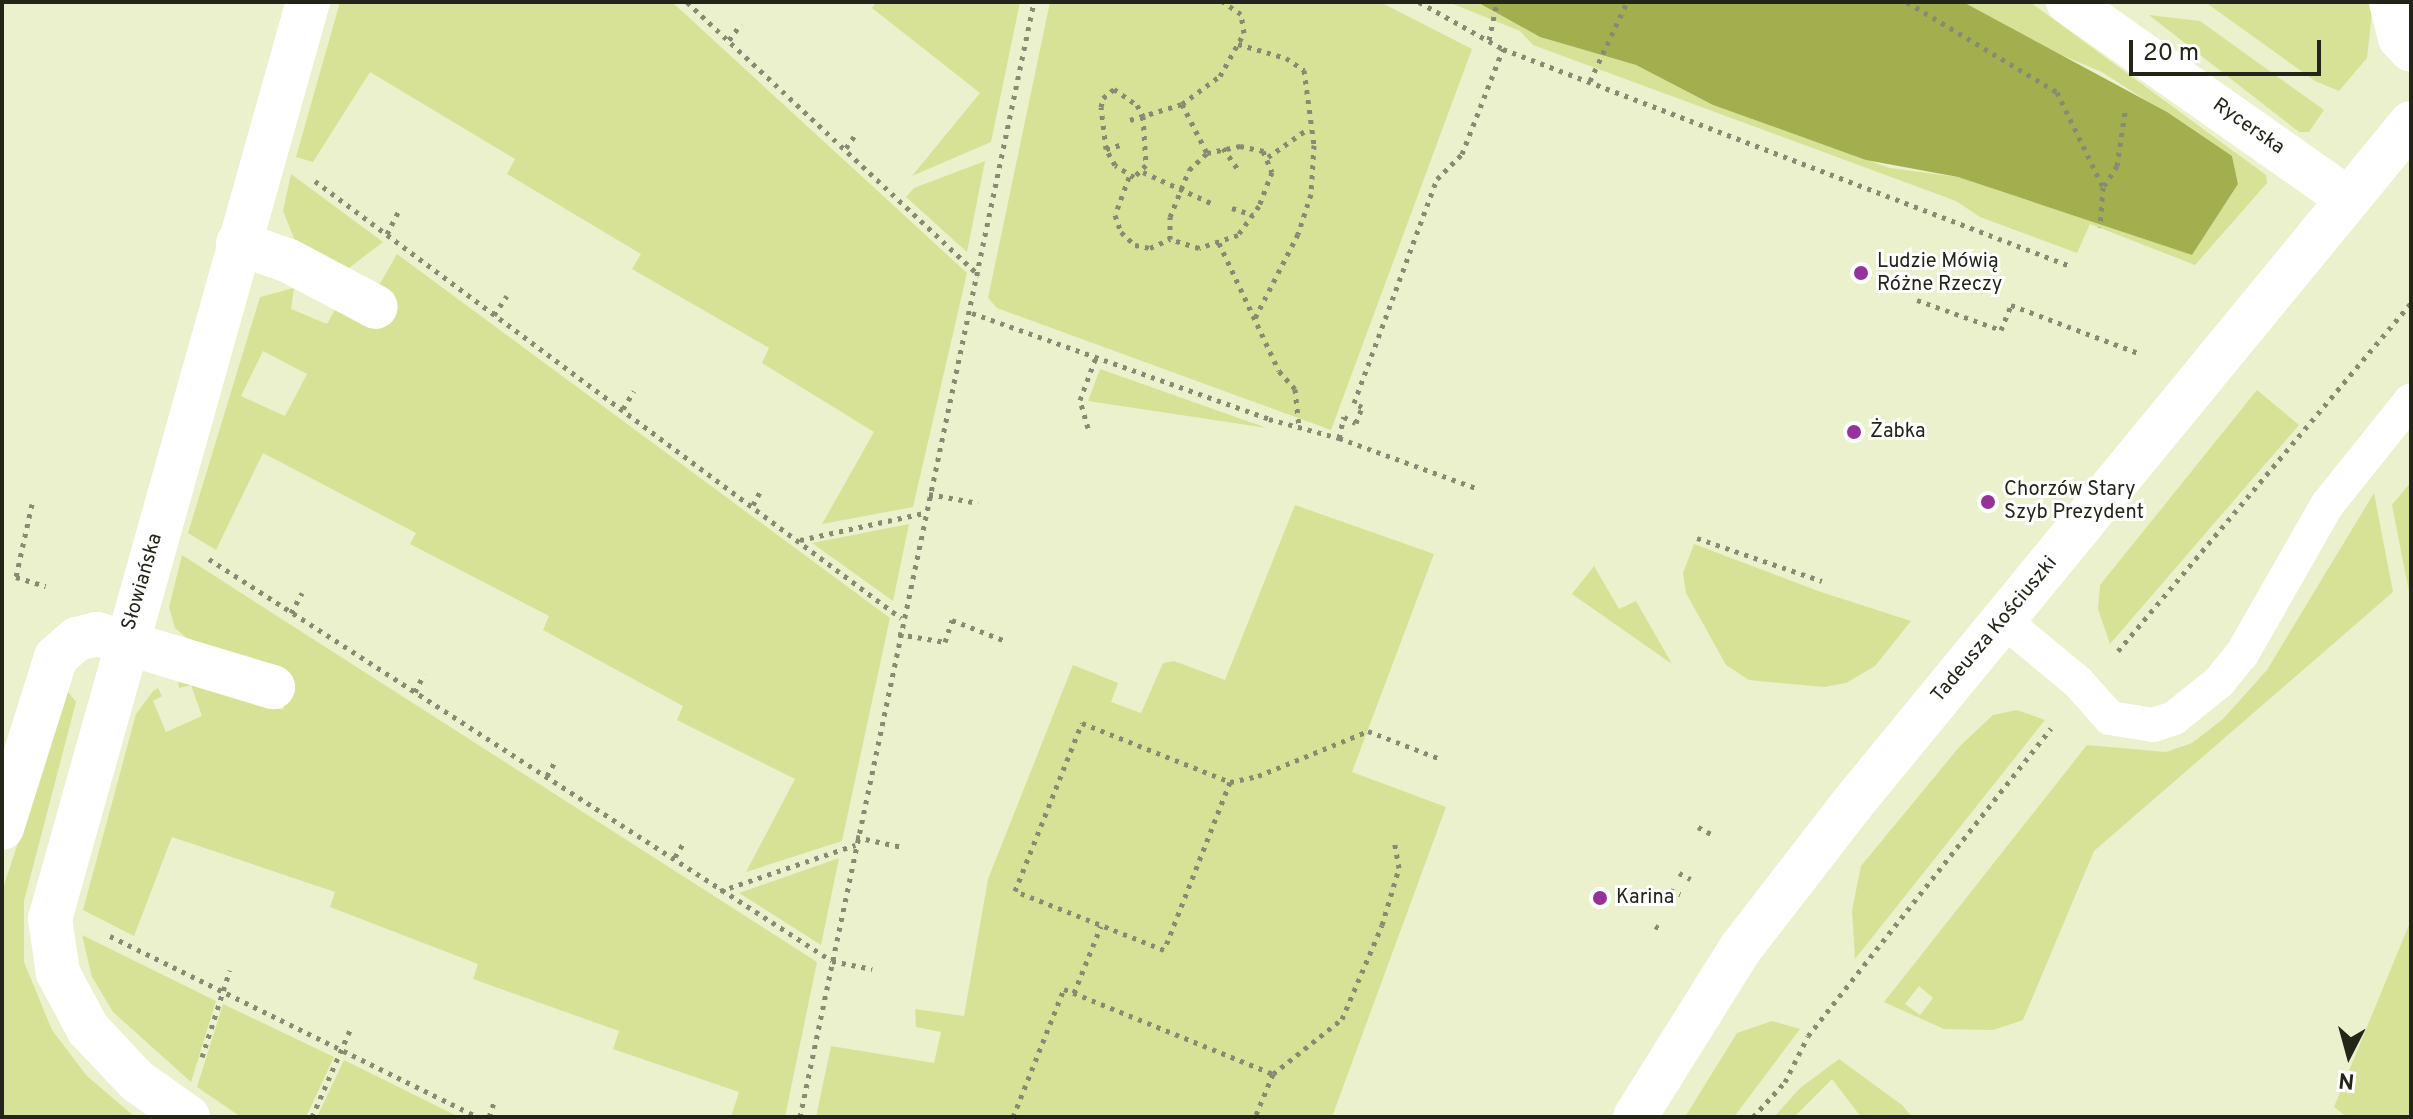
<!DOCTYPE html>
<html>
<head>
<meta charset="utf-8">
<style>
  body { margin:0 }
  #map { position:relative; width:2413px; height:1119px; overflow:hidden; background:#ebf1cd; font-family:Overpass,sans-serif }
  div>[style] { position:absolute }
  .green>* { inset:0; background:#d7e297 }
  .forest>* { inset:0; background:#a3af4e }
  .path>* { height:5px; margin-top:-2.5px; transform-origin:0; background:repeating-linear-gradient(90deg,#878b72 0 4px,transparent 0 10px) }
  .service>* { height:34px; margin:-17px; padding:0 17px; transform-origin:17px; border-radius:17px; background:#fff }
  .minor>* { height:44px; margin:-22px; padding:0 22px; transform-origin:22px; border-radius:22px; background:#fff }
  .tertiary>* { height:44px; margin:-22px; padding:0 22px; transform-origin:22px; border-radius:22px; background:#fff }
  .dots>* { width:22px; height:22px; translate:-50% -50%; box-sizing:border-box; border:4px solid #fff; border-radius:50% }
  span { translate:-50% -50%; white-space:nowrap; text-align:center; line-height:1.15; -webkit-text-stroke:6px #fff; paint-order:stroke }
  .street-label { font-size:20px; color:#232518 }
  .poi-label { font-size:20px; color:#232518 }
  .left { translate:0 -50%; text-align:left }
  .frame { position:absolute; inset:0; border:4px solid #232518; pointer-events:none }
  .north { position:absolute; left:2309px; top:1015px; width:80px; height:80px; -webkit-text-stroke:6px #fff; paint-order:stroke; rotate:186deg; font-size:22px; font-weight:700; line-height:32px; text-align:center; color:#232518 }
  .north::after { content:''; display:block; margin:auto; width:28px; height:36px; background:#232518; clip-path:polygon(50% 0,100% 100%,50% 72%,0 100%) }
  .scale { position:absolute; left:2129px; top:40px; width:192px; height:36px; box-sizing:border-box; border:4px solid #232518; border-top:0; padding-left:10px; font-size:24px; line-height:28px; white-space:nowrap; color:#232518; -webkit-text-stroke:6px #fff; paint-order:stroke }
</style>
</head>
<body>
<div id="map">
  <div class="green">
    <div style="clip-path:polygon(340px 2px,672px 2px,967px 273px,913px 507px,822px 524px,874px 432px,762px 363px,769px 348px,632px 269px,641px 254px,507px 174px,515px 159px,370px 72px,313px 162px,296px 157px)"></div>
    <div style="clip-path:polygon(876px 2px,1020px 2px,991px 142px,912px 176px,980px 93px,872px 8px)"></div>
    <div style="clip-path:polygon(1050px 2px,1380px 2px,1472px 49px,1331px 430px,997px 308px,988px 298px)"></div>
    <div style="clip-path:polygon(1448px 2px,1477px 2px,1540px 37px,1636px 65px,1713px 105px,1890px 168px,1958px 177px,2192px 255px,2238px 184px,2232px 156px,2102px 72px,2028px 41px,1963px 2px,2030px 2px,2266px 175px,2267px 183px,2195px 265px,2090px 224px,2077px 253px,1980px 217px,1956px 201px,1533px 45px,1520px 31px)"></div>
    <div style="clip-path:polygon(2205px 2px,2373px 2px,2367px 58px,2339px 91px,2315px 81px)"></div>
    <div style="clip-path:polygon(2149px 15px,2200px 21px,2324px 110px,2309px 132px,2299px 132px)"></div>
    <div style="clip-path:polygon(985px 161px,967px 252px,906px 197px,914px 188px)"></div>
    <div style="clip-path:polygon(291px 174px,383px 242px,345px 271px,295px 241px,283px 211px)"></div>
    <div style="clip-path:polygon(evenodd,397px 254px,890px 618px,842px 841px,746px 872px,795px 779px,677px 720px,683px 706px,543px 630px,549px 616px,410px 544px,416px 533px,263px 453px,216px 550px,188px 533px,260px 297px,294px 288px,291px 309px,327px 324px,337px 306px,377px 329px,397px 303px,377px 289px,397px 254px,263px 351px,307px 374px,285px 416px,241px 396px,263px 351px)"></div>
    <div style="clip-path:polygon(1100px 369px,1267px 428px,1088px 401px)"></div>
    <div style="clip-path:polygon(2257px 390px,2299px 425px,2110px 644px,2098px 609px,2100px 585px)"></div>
    <div style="clip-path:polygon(2411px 482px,2411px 602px,2392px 505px)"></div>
    <div style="clip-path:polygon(evenodd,2374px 493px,2393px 592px,2094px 851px,2023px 1020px,1993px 1030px,1944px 1029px,1884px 1002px,2087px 745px,2166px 752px,2192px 743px,2223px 719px,2267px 670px,2374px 493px,1919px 986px,1933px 998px,1920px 1015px,1905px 1004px,1919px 986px)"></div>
    <div style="clip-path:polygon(1295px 505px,1434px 554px,1352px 772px,1446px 807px,1332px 1117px,816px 1117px,831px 1046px,934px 1063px,941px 1032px,916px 1027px,915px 1009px,964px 1016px,988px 879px,1073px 665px,1118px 683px,1111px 702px,1141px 713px,1163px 663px,1174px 661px,1225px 680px)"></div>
    <div style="clip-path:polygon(909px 524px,893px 601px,812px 543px)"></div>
    <div style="clip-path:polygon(1694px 544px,1818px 591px,1911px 621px,1875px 666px,1846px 683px,1824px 687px,1749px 680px,1726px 665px,1686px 593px,1683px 573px)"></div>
    <div style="clip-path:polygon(182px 555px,817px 962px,785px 1117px,731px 1117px,739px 1092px,613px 1049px,619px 1031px,473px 979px,478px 964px,330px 907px,335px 892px,172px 837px,134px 936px,83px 910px,136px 714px,153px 691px,158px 688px,162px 696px,153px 701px,166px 732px,202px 716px,191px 685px,179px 688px,178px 682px,191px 684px,283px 710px,291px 676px,194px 644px,175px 628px,169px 607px)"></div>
    <div style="clip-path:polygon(1594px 566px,1619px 609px,1636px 601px,1672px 664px,1572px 594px)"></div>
    <div style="clip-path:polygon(68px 692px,76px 702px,24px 901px,24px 962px,52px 1030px,87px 1076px,135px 1117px,2px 1117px,2px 891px)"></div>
    <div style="clip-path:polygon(2017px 710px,2045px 720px,1855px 959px,1852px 910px,1861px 866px,1960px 746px,1993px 715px)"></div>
    <div style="clip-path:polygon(839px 858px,821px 945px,739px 893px)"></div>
    <div style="clip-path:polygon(2411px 920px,2411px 1117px,2347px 1117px,2334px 1107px)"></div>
    <div style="clip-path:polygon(82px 935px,216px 1001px,191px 1082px,113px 1012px,92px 977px)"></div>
    <div style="clip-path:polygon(223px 1004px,334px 1057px,306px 1117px,241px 1117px,197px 1087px)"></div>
    <div style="clip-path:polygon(1772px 1021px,1800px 1029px,1734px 1117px,1685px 1117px,1737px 1033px)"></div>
    <div style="clip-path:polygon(1839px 1059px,1902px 1105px,1912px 1117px,1861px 1117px,1832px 1079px,1794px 1117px,1774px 1117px,1800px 1088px)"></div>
    <div style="clip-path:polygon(344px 1060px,459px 1117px,317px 1117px)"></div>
  </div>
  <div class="forest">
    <div style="clip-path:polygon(1477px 2px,1963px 2px,2167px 112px,2232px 156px,2238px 184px,2192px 255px,1958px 177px,1866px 160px,1713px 105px,1636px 65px,1540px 37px)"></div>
  </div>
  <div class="path">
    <div style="left:687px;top:2px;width:400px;rotate:43.1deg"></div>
    <div style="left:1419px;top:2px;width:96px;rotate:29.2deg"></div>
    <div style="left:1503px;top:49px;width:607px;rotate:20.94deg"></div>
    <div style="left:1907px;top:2px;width:175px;rotate:31deg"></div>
    <div style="left:2057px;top:92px;width:106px;rotate:64.2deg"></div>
    <div style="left:2103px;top:187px;width:40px;rotate:94.3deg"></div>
    <div style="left:729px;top:40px;width:20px;rotate:-53deg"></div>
    <div style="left:1489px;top:40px;width:39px;rotate:-78deg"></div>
    <div style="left:1238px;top:44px;width:50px;rotate:16.3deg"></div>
    <div style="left:1286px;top:58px;width:22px;rotate:34deg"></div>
    <div style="left:1304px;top:70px;width:76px;rotate:82.4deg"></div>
    <div style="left:1314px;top:145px;width:49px;rotate:93.5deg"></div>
    <div style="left:1311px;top:194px;width:42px;rotate:108deg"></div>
    <div style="left:1298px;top:234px;width:97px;rotate:117.1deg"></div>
    <div style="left:1590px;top:81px;width:87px;rotate:-64.9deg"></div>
    <div style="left:1114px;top:89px;width:28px;rotate:35deg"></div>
    <div style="left:1137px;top:105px;width:13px;rotate:61deg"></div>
    <div style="left:1143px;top:116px;width:49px;rotate:86.5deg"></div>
    <div style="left:1146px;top:165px;width:17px;rotate:135deg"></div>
    <div style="left:1134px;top:177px;width:22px;rotate:-148deg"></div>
    <div style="left:1115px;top:165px;width:18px;rotate:-119deg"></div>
    <div style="left:1106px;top:149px;width:42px;rotate:-96.8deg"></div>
    <div style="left:1101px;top:107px;width:9px;rotate:-77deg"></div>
    <div style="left:1103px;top:98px;width:14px;rotate:-39deg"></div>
    <div style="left:1182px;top:104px;width:55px;rotate:63deg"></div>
    <div style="left:1130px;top:120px;width:54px;rotate:-17.1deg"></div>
    <div style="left:1182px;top:104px;width:47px;rotate:-36.4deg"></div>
    <div style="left:1220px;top:76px;width:49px;rotate:-60.8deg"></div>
    <div style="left:1244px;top:33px;width:19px;rotate:-99deg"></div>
    <div style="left:1241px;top:14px;width:22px;rotate:-146deg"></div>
    <div style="left:1240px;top:146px;width:24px;rotate:12deg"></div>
    <div style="left:1263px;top:151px;width:23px;rotate:67deg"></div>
    <div style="left:1272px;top:172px;width:36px;rotate:111deg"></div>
    <div style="left:1259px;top:206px;width:36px;rotate:126deg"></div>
    <div style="left:1238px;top:235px;width:41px;rotate:161.6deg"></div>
    <div style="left:1199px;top:248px;width:30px;rotate:-163deg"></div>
    <div style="left:1170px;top:239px;width:22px;rotate:-90deg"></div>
    <div style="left:1170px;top:217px;width:51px;rotate:-68deg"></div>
    <div style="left:1189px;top:170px;width:25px;rotate:-43deg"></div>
    <div style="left:1207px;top:153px;width:34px;rotate:-12deg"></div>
    <div style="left:846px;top:148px;width:16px;rotate:-55deg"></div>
    <div style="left:1223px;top:148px;width:29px;rotate:55deg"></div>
    <div style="left:1106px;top:149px;width:19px;rotate:-16deg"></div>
    <div style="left:1268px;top:157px;width:50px;rotate:-35.3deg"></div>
    <div style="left:1143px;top:172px;width:75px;rotate:24.5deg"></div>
    <div style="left:1129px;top:177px;width:40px;rotate:110.2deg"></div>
    <div style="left:1115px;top:215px;width:18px;rotate:71deg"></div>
    <div style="left:1121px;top:232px;width:19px;rotate:43deg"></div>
    <div style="left:1135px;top:245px;width:15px;rotate:11deg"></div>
    <div style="left:1150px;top:248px;width:22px;rotate:-24deg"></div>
    <div style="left:315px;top:181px;width:731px;rotate:36.71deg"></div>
    <div style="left:2104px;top:186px;width:24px;rotate:-57deg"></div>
    <div style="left:2117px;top:166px;width:55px;rotate:-81.6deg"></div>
    <div style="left:1232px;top:208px;width:22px;rotate:18deg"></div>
    <div style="left:387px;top:234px;width:25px;rotate:-63deg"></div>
    <div style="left:1219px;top:243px;width:141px;rotate:64.9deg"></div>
    <div style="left:1279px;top:371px;width:24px;rotate:48deg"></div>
    <div style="left:1295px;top:389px;width:37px;rotate:84deg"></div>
    <div style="left:1917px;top:300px;width:89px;rotate:19.7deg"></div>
    <div style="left:2001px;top:330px;width:27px;rotate:-68deg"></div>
    <div style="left:2011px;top:305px;width:139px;rotate:20.7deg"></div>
    <div style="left:972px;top:313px;width:315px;rotate:19.6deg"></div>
    <div style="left:1269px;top:419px;width:73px;rotate:15.2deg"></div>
    <div style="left:1339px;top:438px;width:22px;rotate:-77deg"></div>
    <div style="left:1344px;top:417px;width:13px;rotate:27deg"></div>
    <div style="left:1356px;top:423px;width:17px;rotate:-69deg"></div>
    <div style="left:1362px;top:407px;width:9px;rotate:-153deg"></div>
    <div style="left:1354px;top:403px;width:239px;rotate:-69.7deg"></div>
    <div style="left:1437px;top:179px;width:35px;rotate:-45deg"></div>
    <div style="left:1462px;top:154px;width:113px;rotate:-68.7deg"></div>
    <div style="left:494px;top:315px;width:23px;rotate:-56deg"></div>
    <div style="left:623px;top:409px;width:21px;rotate:-59deg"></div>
    <div style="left:1088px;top:428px;width:29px;rotate:-106deg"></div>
    <div style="left:1080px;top:400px;width:46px;rotate:-69.6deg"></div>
    <div style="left:1339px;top:438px;width:146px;rotate:20.1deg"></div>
    <div style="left:929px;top:494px;width:50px;rotate:10.4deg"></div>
    <div style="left:32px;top:504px;width:75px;rotate:102.4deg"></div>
    <div style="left:16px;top:577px;width:31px;rotate:17deg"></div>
    <div style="left:753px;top:505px;width:19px;rotate:-62deg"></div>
    <div style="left:1697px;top:538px;width:132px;rotate:19deg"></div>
    <div style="left:800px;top:540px;width:127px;rotate:-12.3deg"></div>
    <div style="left:209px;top:559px;width:741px;rotate:32.83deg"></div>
    <div style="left:832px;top:961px;width:41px;rotate:11.3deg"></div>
    <div style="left:291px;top:613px;width:23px;rotate:-61deg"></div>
    <div style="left:898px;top:634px;width:48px;rotate:9.7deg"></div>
    <div style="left:945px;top:642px;width:23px;rotate:-72deg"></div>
    <div style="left:952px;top:620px;width:55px;rotate:21.4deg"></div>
    <div style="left:2118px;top:651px;width:455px;rotate:-49.9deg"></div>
    <div style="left:415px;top:692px;width:20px;rotate:-63deg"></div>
    <div style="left:1082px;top:723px;width:159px;rotate:21.7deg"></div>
    <div style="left:1230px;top:782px;width:180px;rotate:111.4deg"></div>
    <div style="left:1164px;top:950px;width:160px;rotate:-158.4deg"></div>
    <div style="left:1015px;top:891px;width:181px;rotate:-68.3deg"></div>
    <div style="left:547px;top:776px;width:18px;rotate:-61deg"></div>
    <div style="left:1230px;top:782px;width:29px;rotate:-12deg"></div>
    <div style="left:1258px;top:776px;width:119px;rotate:-22.2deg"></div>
    <div style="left:1368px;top:731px;width:75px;rotate:21.1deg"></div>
    <div style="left:1698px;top:827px;width:17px;rotate:28deg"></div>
    <div style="left:856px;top:837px;width:47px;rotate:12.3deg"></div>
    <div style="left:675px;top:857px;width:17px;rotate:-59deg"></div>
    <div style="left:1679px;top:873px;width:13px;rotate:27deg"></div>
    <div style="left:1670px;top:890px;width:11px;rotate:22deg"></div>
    <div style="left:720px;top:891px;width:143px;rotate:-18.8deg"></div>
    <div style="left:1655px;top:926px;width:7px;rotate:27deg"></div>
    <div style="left:110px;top:936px;width:410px;rotate:26.2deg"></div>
    <div style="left:1074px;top:993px;width:72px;rotate:-68.1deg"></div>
    <div style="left:202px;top:1057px;width:91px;rotate:-72.2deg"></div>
    <div style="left:1273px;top:1074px;width:88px;rotate:-38.6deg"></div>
    <div style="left:1342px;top:1019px;width:102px;rotate:-66.9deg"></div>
    <div style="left:1382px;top:925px;width:59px;rotate:-73.4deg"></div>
    <div style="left:1399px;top:868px;width:27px;rotate:-100deg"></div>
    <div style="left:312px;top:1117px;width:95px;rotate:-66.4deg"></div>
    <div style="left:489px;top:1117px;width:18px;rotate:-71deg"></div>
    <div style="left:800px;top:1117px;width:1139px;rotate:-78.15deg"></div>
    <div style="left:1013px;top:1117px;width:138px;rotate:-68.3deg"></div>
    <div style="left:1064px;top:989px;width:226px;rotate:22.1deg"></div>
    <div style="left:1273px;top:1074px;width:47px;rotate:112.7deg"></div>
    <div style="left:1753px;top:1117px;width:47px;rotate:-47.6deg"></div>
    <div style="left:1785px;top:1082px;width:51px;rotate:-63.4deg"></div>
    <div style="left:1808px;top:1036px;width:392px;rotate:-51.7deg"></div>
  </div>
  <div class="service">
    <div style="left:2003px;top:620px;width:97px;rotate:39.6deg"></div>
    <div style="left:2078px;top:682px;width:48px;rotate:48.4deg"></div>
    <div style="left:2110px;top:718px;width:44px;rotate:9.2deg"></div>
    <div style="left:2153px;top:725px;width:22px;rotate:-18deg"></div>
    <div style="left:2174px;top:718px;width:58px;rotate:-38.7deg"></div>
    <div style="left:2219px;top:682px;width:36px;rotate:-51deg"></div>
    <div style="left:2242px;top:654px;width:172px;rotate:-60.3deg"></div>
    <div style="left:2327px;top:505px;width:134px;rotate:-51.3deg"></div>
  </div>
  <div class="minor">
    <div style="left:2068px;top:2px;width:342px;rotate:35.1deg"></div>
    <div style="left:2391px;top:2px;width:37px;rotate:76deg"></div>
    <div style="left:2400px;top:38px;width:16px;rotate:47deg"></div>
    <div style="left:238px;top:243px;width:54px;rotate:19.4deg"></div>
    <div style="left:289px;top:261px;width:98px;rotate:27.9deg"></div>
    <div style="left:2px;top:828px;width:179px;rotate:-72.5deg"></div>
    <div style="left:56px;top:657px;width:28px;rotate:-41deg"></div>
    <div style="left:77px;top:639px;width:21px;rotate:-14deg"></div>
    <div style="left:97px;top:634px;width:184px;rotate:16.8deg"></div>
    <div style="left:188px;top:1117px;width:62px;rotate:-144.8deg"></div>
    <div style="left:137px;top:1081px;width:71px;rotate:-133.3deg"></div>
    <div style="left:88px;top:1029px;width:64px;rotate:-118.2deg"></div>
    <div style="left:58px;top:973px;width:55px;rotate:-98.4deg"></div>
    <div style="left:50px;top:919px;width:953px;rotate:-74.29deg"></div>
  </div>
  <div class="tertiary">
    <div style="left:1635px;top:1117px;width:198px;rotate:-58deg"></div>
    <div style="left:1740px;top:949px;width:183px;rotate:-52.3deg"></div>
    <div style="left:1852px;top:804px;width:881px;rotate:-50.62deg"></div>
  </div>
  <div class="dots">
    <div style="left:1861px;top:273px;background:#95339b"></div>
    <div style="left:1854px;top:432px;background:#95339b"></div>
    <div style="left:1988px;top:502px;background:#95339b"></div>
    <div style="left:1600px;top:898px;background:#95339b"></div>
  </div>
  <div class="street-label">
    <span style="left:2248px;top:127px;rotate:35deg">Rycerska</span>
    <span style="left:143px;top:582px;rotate:-74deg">Słowiańska</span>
    <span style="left:1995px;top:630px;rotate:-50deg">Tadeusza Kościuszki</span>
  </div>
  <div class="poi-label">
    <span class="left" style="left:1877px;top:274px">Ludzie Mówią<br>Różne Rzeczy</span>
    <span class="left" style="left:1870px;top:432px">Żabka</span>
    <span class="left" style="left:2004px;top:502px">Chorzów Stary<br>Szyb Prezydent</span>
    <span class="left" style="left:1616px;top:898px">Karina</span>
  </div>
  <div class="frame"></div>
  <div class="north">N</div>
  <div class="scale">20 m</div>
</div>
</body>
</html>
